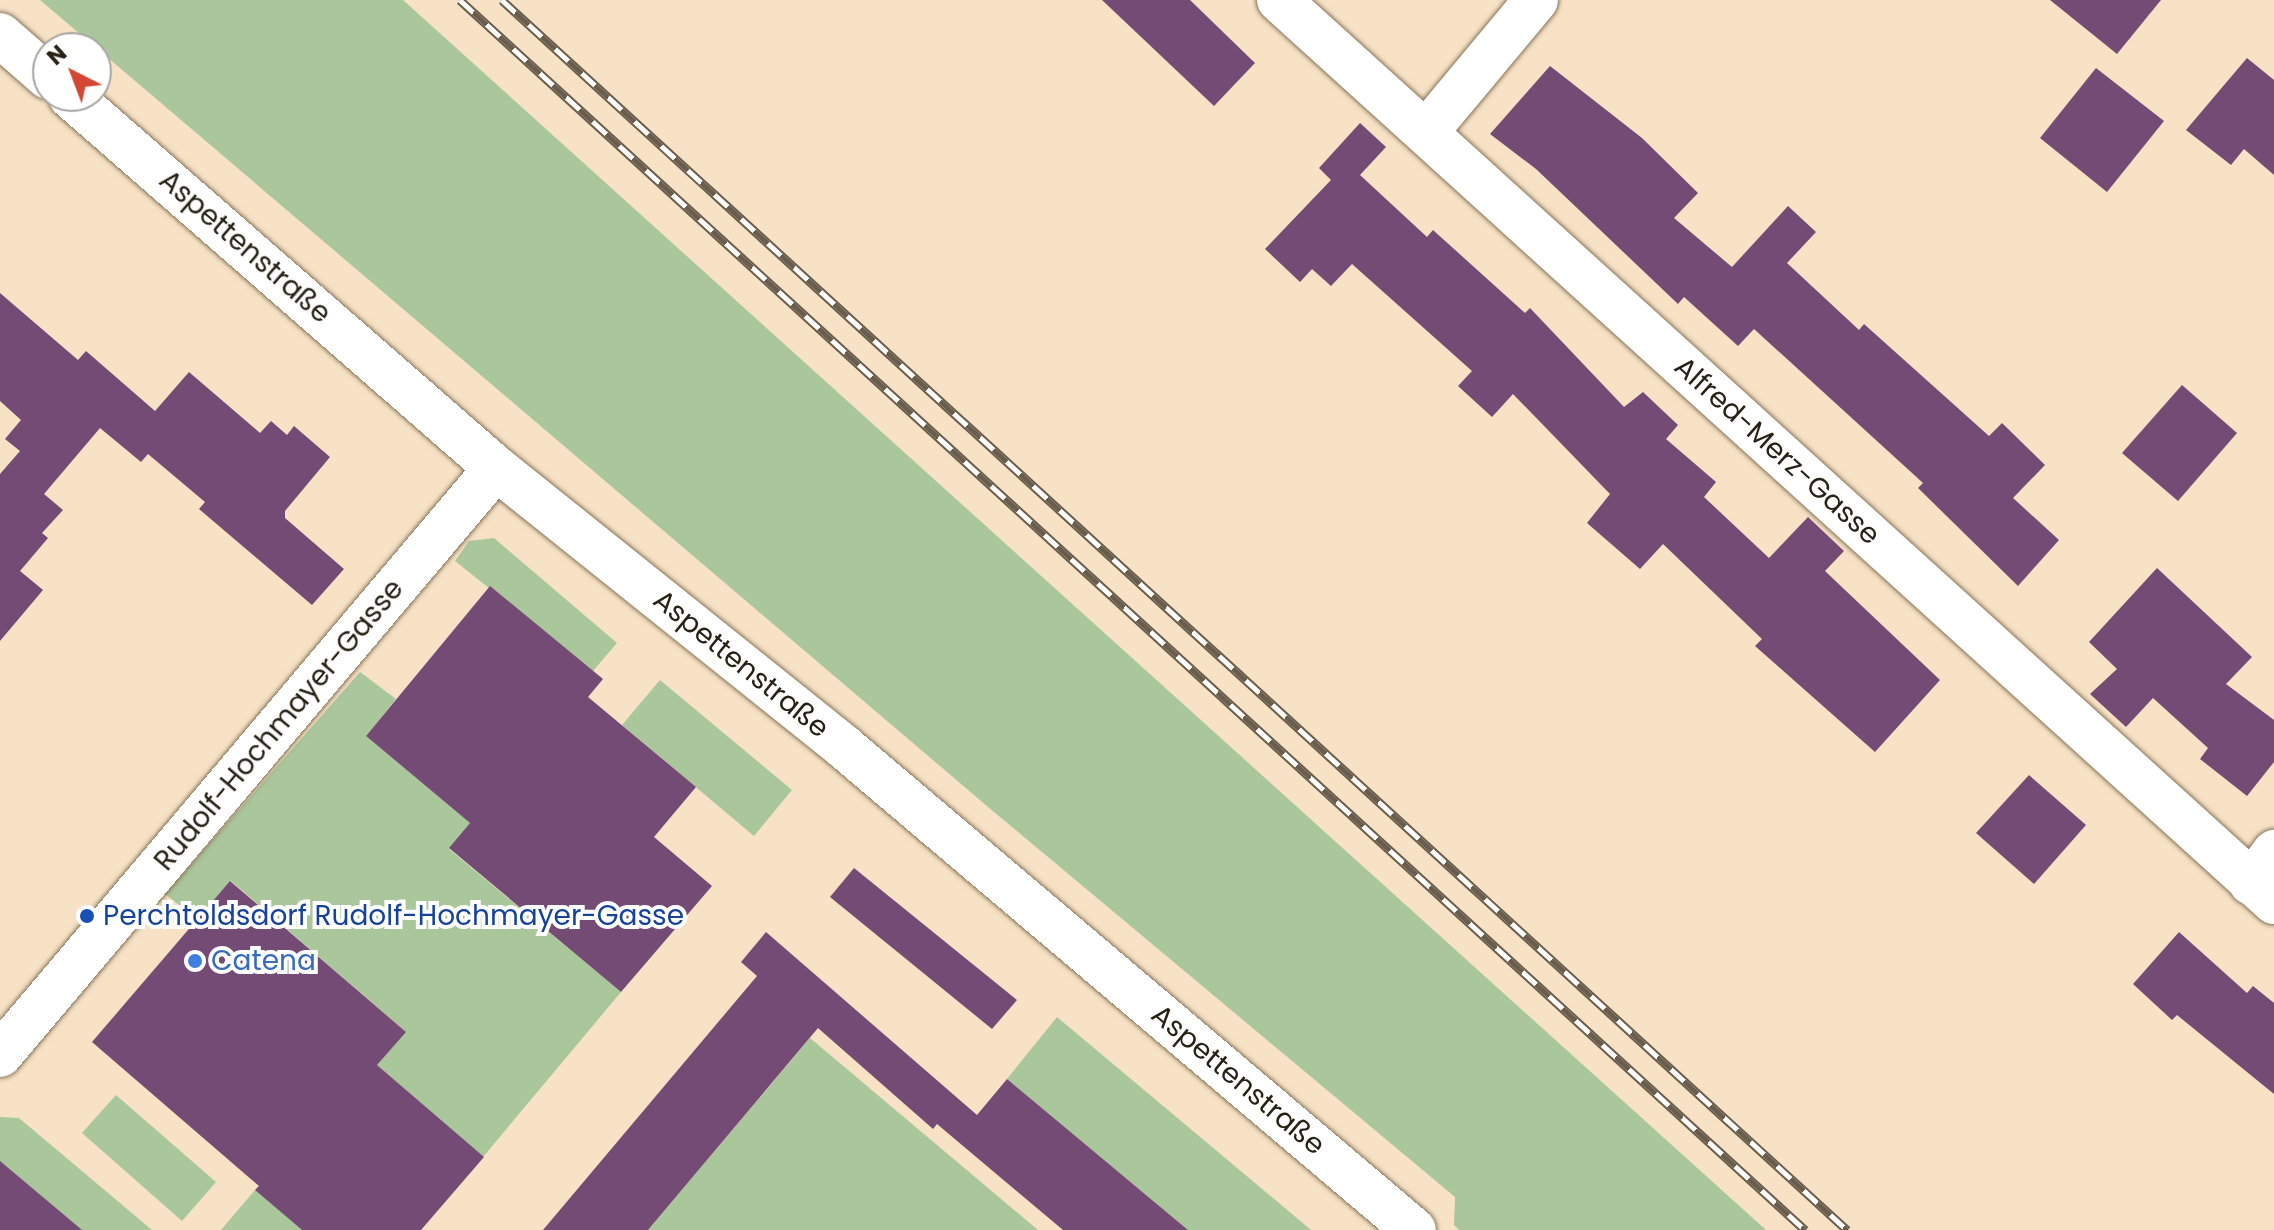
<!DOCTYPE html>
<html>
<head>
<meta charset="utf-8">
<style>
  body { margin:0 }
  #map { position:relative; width:2274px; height:1230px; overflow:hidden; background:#f7e2c5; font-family:Poppins,sans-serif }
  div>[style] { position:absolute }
  .green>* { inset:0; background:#aac69b }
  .building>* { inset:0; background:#744b75 }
  .roads { filter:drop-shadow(0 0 2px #877459) drop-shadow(0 0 2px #877459) }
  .street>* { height:44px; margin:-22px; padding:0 22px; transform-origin:22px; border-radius:22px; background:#fff }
  .rail>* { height:9px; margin-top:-4.5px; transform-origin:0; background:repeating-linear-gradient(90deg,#fff 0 18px,#695e4d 0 36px); box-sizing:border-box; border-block:2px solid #695e4d }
  .dots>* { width:22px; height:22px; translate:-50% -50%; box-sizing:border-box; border:4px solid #fff; border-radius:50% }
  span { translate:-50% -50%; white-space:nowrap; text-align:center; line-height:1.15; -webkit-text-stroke:8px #fff; paint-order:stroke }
  .street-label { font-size:28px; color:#282116 }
  .transit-label { font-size:28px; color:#164399 }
  .left { translate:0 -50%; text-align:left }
  .shop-label { font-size:28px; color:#366cbe }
  .north { position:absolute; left:32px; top:32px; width:80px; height:80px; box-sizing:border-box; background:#fff; border:2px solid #a9a6a2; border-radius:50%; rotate:318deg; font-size:22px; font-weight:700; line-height:32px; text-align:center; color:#282116 }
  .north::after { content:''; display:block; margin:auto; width:28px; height:36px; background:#d34734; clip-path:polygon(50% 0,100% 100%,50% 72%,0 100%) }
</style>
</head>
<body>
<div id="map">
  <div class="green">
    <div style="clip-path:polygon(40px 0,403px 0,1766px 1230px,1459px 1230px,1454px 1225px,1455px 1197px,994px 812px)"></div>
    <div style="clip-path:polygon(494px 538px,617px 643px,593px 671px,455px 561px,469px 541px)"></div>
    <div style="clip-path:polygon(360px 672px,396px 699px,366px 736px,470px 823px,449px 849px,621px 992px,483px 1157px,377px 1065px,405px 1031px,231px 881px,197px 919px,165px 894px)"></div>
    <div style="clip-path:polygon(660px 680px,792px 790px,754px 836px,622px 725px)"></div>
    <div style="clip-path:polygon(1057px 1017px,1311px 1230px,1188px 1230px,1007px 1079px)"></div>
    <div style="clip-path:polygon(810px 1038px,1038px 1230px,648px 1230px)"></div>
    <div style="clip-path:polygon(116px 1095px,216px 1182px,182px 1221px,82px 1133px)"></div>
    <div style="clip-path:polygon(0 1117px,19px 1118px,152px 1230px,0 1230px)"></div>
    <div style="clip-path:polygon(255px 1190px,273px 1205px,302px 1230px,221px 1230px)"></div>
  </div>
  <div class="building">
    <div style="clip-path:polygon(1102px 0,1190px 0,1255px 63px,1214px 106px)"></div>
    <div style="clip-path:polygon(2050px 0,2161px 0,2117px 54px)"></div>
    <div style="clip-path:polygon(2247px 58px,2274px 80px,2274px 175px,2244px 149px,2231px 165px,2186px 130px)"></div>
    <div style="clip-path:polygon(1550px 66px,1642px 138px,1698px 193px,1674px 218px,1732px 267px,1788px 206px,1816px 232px,1787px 263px,1859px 330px,1864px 324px,1989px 436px,2002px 423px,2045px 465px,2013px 498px,2059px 540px,2018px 586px,1918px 488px,1923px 483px,1754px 329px,1738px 346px,1684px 297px,1678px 304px,1536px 169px,1490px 134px)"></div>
    <div style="clip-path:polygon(2096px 68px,2164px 121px,2107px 192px,2040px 138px)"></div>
    <div style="clip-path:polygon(1360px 123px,1386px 147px,1360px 175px,1427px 237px,1433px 230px,1525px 313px,1530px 308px,1624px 407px,1643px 392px,1678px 425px,1666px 439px,1716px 482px,1704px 497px,1769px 558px,1808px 517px,1844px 551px,1825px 571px,1940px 680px,1875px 752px,1755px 646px,1762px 639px,1663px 544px,1640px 569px,1587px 523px,1610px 494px,1513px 394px,1492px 417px,1458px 386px,1472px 371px,1352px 264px,1331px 286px,1312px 269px,1300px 282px,1265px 249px,1331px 180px,1319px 168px)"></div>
    <div style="clip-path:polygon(0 293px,78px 360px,86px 351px,155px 411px,189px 372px,260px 433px,271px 421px,287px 435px,294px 426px,330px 457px,285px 511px,285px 518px,344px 569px,312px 605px,199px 509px,205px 502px,148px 454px,141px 462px,100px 428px,44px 494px,63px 510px,42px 533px,48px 538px,20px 571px,43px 590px,0 641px,0 474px,20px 451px,5px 439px,21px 420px,0 401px)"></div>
    <div style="clip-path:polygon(2182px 385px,2237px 433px,2178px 501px,2122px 453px)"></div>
    <div style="clip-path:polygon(2157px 568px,2252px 657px,2226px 684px,2274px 720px,2274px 762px,2247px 796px,2200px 759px,2208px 748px,2153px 698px,2126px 727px,2090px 694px,2117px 669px,2089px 642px)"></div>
    <div style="clip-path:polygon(490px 586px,603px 679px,588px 697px,696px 787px,654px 837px,712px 886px,621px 992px,449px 848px,470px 823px,366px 736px)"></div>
    <div style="clip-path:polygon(2029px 775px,2086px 825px,2034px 884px,1976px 833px)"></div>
    <div style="clip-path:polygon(854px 868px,1017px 1000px,992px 1029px,830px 897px)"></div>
    <div style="clip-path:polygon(230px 881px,406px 1032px,377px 1065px,484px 1157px,421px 1230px,302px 1230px,255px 1190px,259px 1186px,92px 1042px)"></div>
    <div style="clip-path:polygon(766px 932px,977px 1115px,1007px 1079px,1188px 1230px,1063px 1230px,937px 1124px,933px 1129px,818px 1028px,648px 1230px,543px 1230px,757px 976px,741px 962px)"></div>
    <div style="clip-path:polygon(2179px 932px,2247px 993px,2253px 986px,2274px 1003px,2274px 1094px,2177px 1015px,2172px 1020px,2133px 984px)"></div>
    <div style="clip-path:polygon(0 1161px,82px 1230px,0 1230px)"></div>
  </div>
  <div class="roads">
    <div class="street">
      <div style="left:1279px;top:0;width:1343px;rotate:42.19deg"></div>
      <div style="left:0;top:35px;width:64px;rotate:41.2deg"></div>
      <div style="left:70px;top:96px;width:566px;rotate:41.13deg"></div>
      <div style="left:496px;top:468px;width:446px;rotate:38.7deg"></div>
      <div style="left:844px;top:747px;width:747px;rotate:40.28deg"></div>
      <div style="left:1427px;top:131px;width:170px;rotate:-50.2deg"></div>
      <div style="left:2251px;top:883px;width:39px;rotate:-53deg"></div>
      <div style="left:0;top:1055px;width:768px;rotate:-49.8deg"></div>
    </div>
  </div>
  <div class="rail">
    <div style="left:460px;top:0;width:1823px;rotate:42.44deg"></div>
    <div style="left:502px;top:0;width:1823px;rotate:42.44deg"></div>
  </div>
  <div class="dots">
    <div style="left:87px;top:916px;background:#1a4fb4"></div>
    <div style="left:195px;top:961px;background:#3f7fe0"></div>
  </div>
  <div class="street-label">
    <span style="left:245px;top:247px;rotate:41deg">Aspettenstraße</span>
    <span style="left:1777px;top:451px;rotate:42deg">Alfred-Merz-Gasse</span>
    <span style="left:741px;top:664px;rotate:39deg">Aspettenstraße</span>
    <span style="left:279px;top:725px;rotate:-50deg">Rudolf-Hochmayer-Gasse</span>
    <span style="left:1238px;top:1080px;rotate:40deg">Aspettenstraße</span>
  </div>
  <div class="transit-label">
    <span class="left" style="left:103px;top:916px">Perchtoldsdorf Rudolf-Hochmayer-Gasse</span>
  </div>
  <div class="shop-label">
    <span class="left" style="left:211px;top:961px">Catena</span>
  </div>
  <div class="north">N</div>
</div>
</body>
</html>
